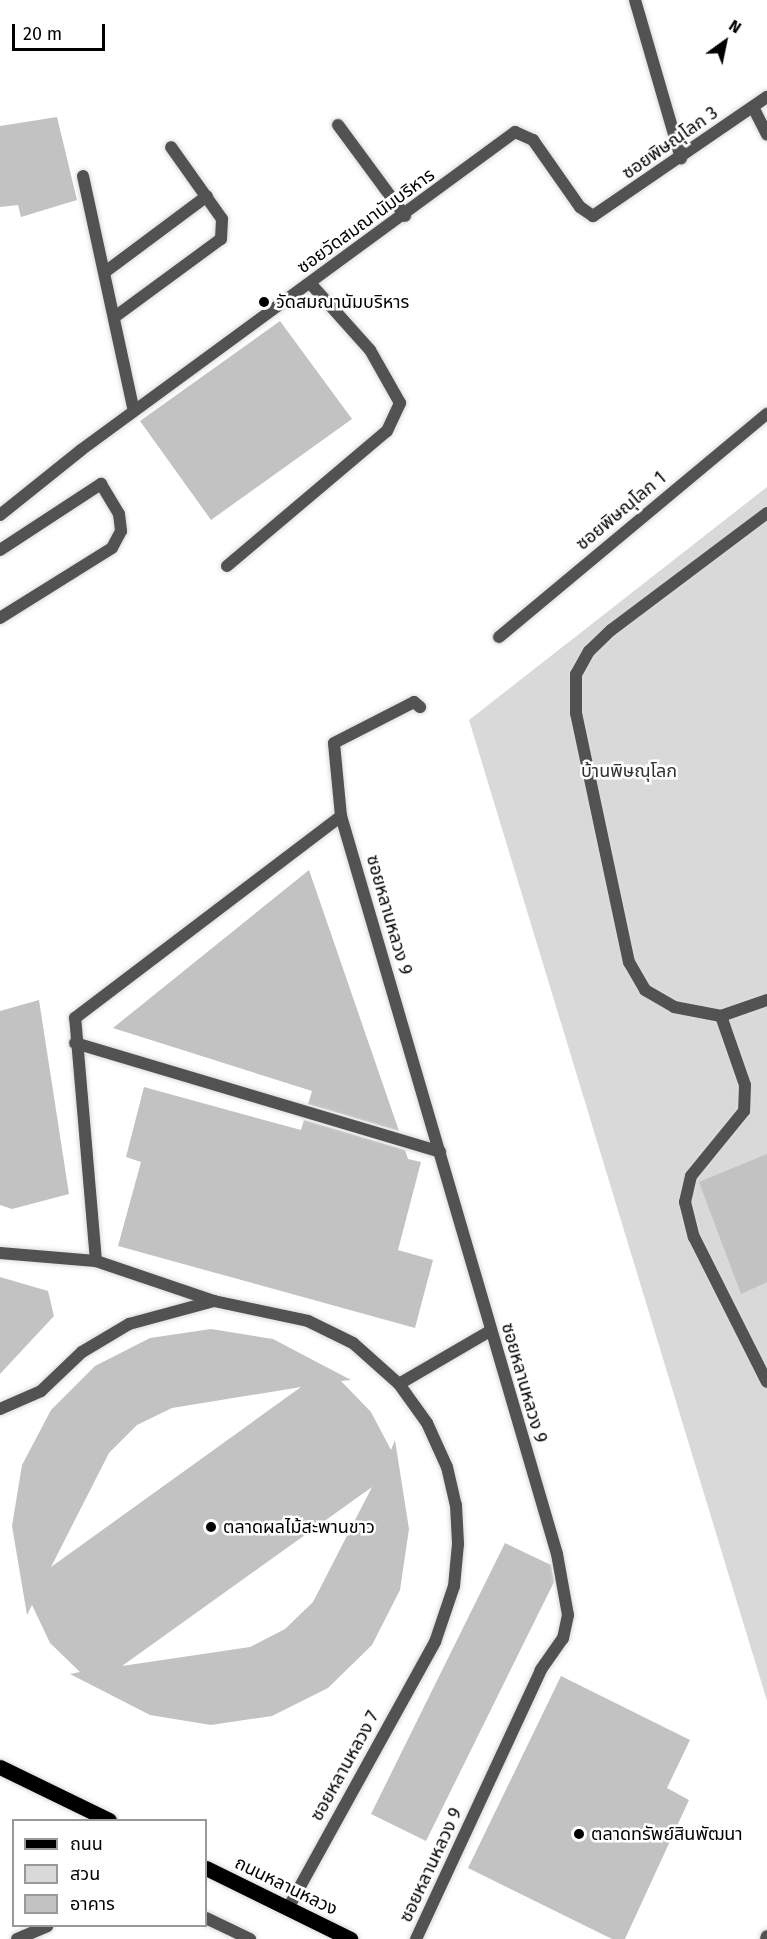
<!DOCTYPE html>
<html>
<head>
<meta charset="utf-8">
<style>
  body { margin:0 }
  #map { position:relative; width:767px; height:1939px; overflow:hidden; background:#fff; font-family:"Fira Sans","Noto Sans Thai",sans-serif }
  div>[style] { position:absolute }
  .green>* { inset:0; background:#d9d9d9 }
  .building>* { inset:0; background:#c2c2c2 }
  .roads { filter:drop-shadow(0 0 2px #dbdbdb) drop-shadow(0 0 2px #dbdbdb) }
  .service>* { height:12px; margin:-6px; padding:0 6px; transform-origin:6px; border-radius:6px; background:#525252 }
  .minor>* { height:12px; margin:-6px; padding:0 6px; transform-origin:6px; border-radius:6px; background:#525252 }
  .primary>* { height:15px; margin:-7.5px; padding:0 7.5px; transform-origin:7.5px; border-radius:7.5px; background:#000 }
  .dots>* { width:16px; height:16px; translate:-50% -50%; box-sizing:border-box; border:3px solid #fff; border-radius:50% }
  span { translate:-50% -50%; white-space:nowrap; text-align:center; line-height:1.15; -webkit-text-stroke:5px #fff; paint-order:stroke }
  .street-label { font-size:18px; color:#000 }
  .poi-label { font-size:18px; color:#000 }
  .left { translate:0 -50%; text-align:left }
  .park-label { font-size:18px; color:#303030 }
  .legend { position:absolute; left:12px; top:1819px; width:195px; height:108px; box-sizing:border-box; background:#fff; border:2px solid #999; margin:0; padding:8px 10px; list-style:none; font-size:18px; color:#000 }
  .legend li { display:flex; align-items:center; gap:12px; height:30px }
  .legend b { width:30px; border:2px solid #999 }
  .north { position:absolute; left:695px; top:12px; width:60px; height:60px; -webkit-text-stroke:4px #fff; paint-order:stroke; rotate:33deg; font-size:16px; font-weight:700; line-height:24px; text-align:center; color:#000 }
  .north::after { content:''; display:block; margin:auto; width:21px; height:27px; background:#000; clip-path:polygon(50% 0,100% 100%,50% 72%,0 100%) }
  .scale { position:absolute; left:12px; top:24px; width:93px; height:27px; box-sizing:border-box; border:3px solid #000; border-top:0; padding-left:8px; font-size:18px; line-height:21px; white-space:nowrap; color:#000; -webkit-text-stroke:4px #fff; paint-order:stroke }
</style>
</head>
<body>
<div id="map">
  <div class="green">
    <div style="clip-path:polygon(767px 487px,767px 1701px,469px 720px)"></div>
  </div>
  <div class="building">
    <div style="clip-path:polygon(57px 117px,77px 200px,21px 217px,18px 205px,0 207px,0 126px)"></div>
    <div style="clip-path:polygon(280px 321px,352px 419px,211px 520px,140px 421px)"></div>
    <div style="clip-path:polygon(309px 870px,399px 1131px,308px 1104px,312px 1091px,113px 1028px)"></div>
    <div style="clip-path:polygon(39px 1000px,69px 1194px,12px 1209px,0 1205px,0 1011px)"></div>
    <div style="clip-path:polygon(144px 1087px,301px 1130px,304px 1120px,405px 1150px,408px 1159px,421px 1162px,398px 1250px,433px 1260px,415px 1328px,118px 1246px,141px 1162px,126px 1157px)"></div>
    <div style="clip-path:polygon(767px 1154px,767px 1282px,741px 1294px,699px 1182px)"></div>
    <div style="clip-path:polygon(0 1277px,48px 1291px,54px 1316px,0 1374px)"></div>
    <div style="clip-path:polygon(evenodd,211px 1329px,273px 1339px,351px 1380px,341px 1381px,371px 1412px,391px 1450px,395px 1440px,409px 1529px,400px 1590px,372px 1645px,328px 1688px,272px 1716px,211px 1725px,150px 1715px,70px 1674px,80px 1672px,50px 1643px,32px 1605px,27px 1615px,12px 1526px,22px 1465px,51px 1410px,95px 1366px,150px 1338px,211px 1329px,301px 1387px,51px 1567px,109px 1453px,137px 1425px,172px 1408px,301px 1387px,211px 1329px,372px 1487px,313px 1602px,285px 1629px,250px 1647px,122px 1666px,372px 1487px)"></div>
    <div style="clip-path:polygon(505px 1543px,551px 1565px,554px 1582px,426px 1841px,371px 1814px)"></div>
    <div style="clip-path:polygon(561px 1676px,690px 1740px,667px 1788px,689px 1800px,625px 1939px,612px 1939px,468px 1868px)"></div>
  </div>
  <div class="roads">
    <div class="service">
      <div style="left:338px;top:125px;width:113px;rotate:53.6deg"></div>
      <div style="left:83px;top:176px;width:240px;rotate:77.8deg"></div>
      <div style="left:105px;top:272px;width:127px;rotate:-36.7deg"></div>
      <div style="left:116px;top:316px;width:130px;rotate:-36.3deg"></div>
      <div style="left:221px;top:239px;width:20px;rotate:-87deg"></div>
      <div style="left:222px;top:219px;width:88px;rotate:-125.3deg"></div>
      <div style="left:767px;top:513px;width:195px;rotate:143.1deg"></div>
      <div style="left:611px;top:630px;width:30px;rotate:136deg"></div>
      <div style="left:589px;top:651px;width:26px;rotate:119deg"></div>
      <div style="left:576px;top:674px;width:39px;rotate:90deg"></div>
      <div style="left:576px;top:713px;width:255px;rotate:78deg"></div>
      <div style="left:629px;top:962px;width:32px;rotate:60deg"></div>
      <div style="left:645px;top:990px;width:34px;rotate:30deg"></div>
      <div style="left:674px;top:1007px;width:48px;rotate:10.8deg"></div>
      <div style="left:721px;top:1016px;width:73px;rotate:70.8deg"></div>
      <div style="left:745px;top:1085px;width:26px;rotate:92deg"></div>
      <div style="left:744px;top:1111px;width:84px;rotate:129.2deg"></div>
      <div style="left:691px;top:1176px;width:27px;rotate:103deg"></div>
      <div style="left:685px;top:1202px;width:36px;rotate:76deg"></div>
      <div style="left:694px;top:1237px;width:162px;rotate:63.3deg"></div>
      <div style="left:0;top:550px;width:121px;rotate:-33.2deg"></div>
      <div style="left:101px;top:484px;width:35px;rotate:59deg"></div>
      <div style="left:119px;top:514px;width:17px;rotate:83deg"></div>
      <div style="left:121px;top:531px;width:19px;rotate:118deg"></div>
      <div style="left:112px;top:548px;width:132px;rotate:148deg"></div>
      <div style="left:227px;top:566px;width:209px;rotate:-40.2deg"></div>
      <div style="left:387px;top:431px;width:31px;rotate:-65deg"></div>
      <div style="left:400px;top:403px;width:61px;rotate:-119.5deg"></div>
      <div style="left:370px;top:350px;width:89px;rotate:-131.8deg"></div>
      <div style="left:721px;top:1016px;width:49px;rotate:-19.2deg"></div>
      <div style="left:75px;top:1043px;width:381px;rotate:16.6deg"></div>
      <div style="left:0;top:1253px;width:96px;rotate:4.8deg"></div>
      <div style="left:96px;top:1261px;width:125px;rotate:18.7deg"></div>
      <div style="left:96px;top:1261px;width:244px;rotate:-94.9deg"></div>
      <div style="left:75px;top:1018px;width:334px;rotate:-37.2deg"></div>
      <div style="left:341px;top:816px;width:769px;rotate:73.69deg"></div>
      <div style="left:557px;top:1554px;width:62px;rotate:79.8deg"></div>
      <div style="left:568px;top:1615px;width:24px;rotate:102deg"></div>
      <div style="left:563px;top:1638px;width:39px;rotate:125deg"></div>
      <div style="left:541px;top:1670px;width:297px;rotate:114.9deg"></div>
      <div style="left:399px;top:1384px;width:105px;rotate:-30.2deg"></div>
      <div style="left:0;top:1409px;width:45px;rotate:-23.7deg"></div>
      <div style="left:41px;top:1391px;width:57px;rotate:-43.6deg"></div>
      <div style="left:82px;top:1352px;width:55px;rotate:-30.8deg"></div>
      <div style="left:129px;top:1324px;width:88px;rotate:-15.1deg"></div>
      <div style="left:214px;top:1301px;width:96px;rotate:12deg"></div>
      <div style="left:308px;top:1321px;width:50px;rotate:26.1deg"></div>
      <div style="left:353px;top:1343px;width:62px;rotate:41.7deg"></div>
      <div style="left:399px;top:1384px;width:48px;rotate:54.3deg"></div>
      <div style="left:427px;top:1423px;width:48px;rotate:65.6deg"></div>
      <div style="left:447px;top:1467px;width:39px;rotate:77deg"></div>
      <div style="left:456px;top:1505px;width:39px;rotate:87deg"></div>
      <div style="left:458px;top:1544px;width:42px;rotate:95.4deg"></div>
      <div style="left:454px;top:1586px;width:59px;rotate:108.7deg"></div>
      <div style="left:435px;top:1642px;width:304px;rotate:118.9deg"></div>
      <div style="left:206px;top:1918px;width:49px;rotate:25.5deg"></div>
      <div style="left:17px;top:1939px;width:33px;rotate:-23deg"></div>
      <div style="left:766px;top:1939px;width:3px;rotate:-72deg"></div>
    </div>
    <div class="minor">
      <div style="left:635px;top:0;width:165px;rotate:73.8deg"></div>
      <div style="left:753px;top:107px;width:31px;rotate:63deg"></div>
      <div style="left:0;top:515px;width:104px;rotate:-38.7deg"></div>
      <div style="left:81px;top:450px;width:538px;rotate:-36.23deg"></div>
      <div style="left:515px;top:132px;width:20px;rotate:24deg"></div>
      <div style="left:533px;top:140px;width:82px;rotate:55deg"></div>
      <div style="left:580px;top:207px;width:16px;rotate:35deg"></div>
      <div style="left:593px;top:216px;width:211px;rotate:-34.4deg"></div>
      <div style="left:499px;top:637px;width:349px;rotate:-39.8deg"></div>
      <div style="left:341px;top:816px;width:73px;rotate:-95.5deg"></div>
      <div style="left:334px;top:743px;width:90px;rotate:-27.1deg"></div>
      <div style="left:414px;top:702px;width:8px;rotate:40deg"></div>
    </div>
    <div class="primary">
      <div style="left:0;top:1767px;width:121px;rotate:25.9deg"></div>
      <div style="left:206px;top:1868px;width:161px;rotate:26.2deg"></div>
    </div>
  </div>
  <div class="dots">
    <div style="left:264px;top:302px;background:#000"></div>
    <div style="left:211px;top:1527px;background:#000"></div>
    <div style="left:579px;top:1834px;background:#000"></div>
  </div>
  <div class="street-label">
    <span style="left:670px;top:143px;rotate:-35deg">ซอยพิษณุโลก 3</span>
    <span style="left:366px;top:221px;rotate:-36deg">ซอยวัดสมณานัมบริหาร</span>
    <span style="left:621px;top:511px;rotate:-40deg">ซอยพิษณุโลก 1</span>
    <span style="left:389px;top:915px;rotate:74deg">ซอยหลานหลวง 9</span>
    <span style="left:524px;top:1383px;rotate:74deg">ซอยหลานหลวง 9</span>
    <span style="left:345px;top:1766px;rotate:-61deg">ซอยหลานหลวง 7</span>
    <span style="left:431px;top:1865px;rotate:-65deg">ซอยหลานหลวง 9</span>
    <span style="left:286px;top:1886px;rotate:26deg">ถนนหลานหลวง</span>
  </div>
  <div class="poi-label">
    <span class="left" style="left:276px;top:302px">วัดสมณานัมบริหาร</span>
    <span class="left" style="left:223px;top:1527px">ตลาดผลไม้สะพานขาว</span>
    <span class="left" style="left:591px;top:1834px">ตลาดทรัพย์สินพัฒนา</span>
  </div>
  <div class="park-label">
    <span style="left:629px;top:771px">บ้านพิษณุโลก</span>
  </div>
  <ul class="legend">
  <li><b style="height:8px;background:#000"></b>ถนน</li>
  <li><b style="height:16px;background:#d9d9d9"></b>สวน</li>
  <li><b style="height:16px;background:#c2c2c2"></b>อาคาร</li>
  </ul>
  <div class="north">N</div>
  <div class="scale">20 m</div>
</div>
</body>
</html>
